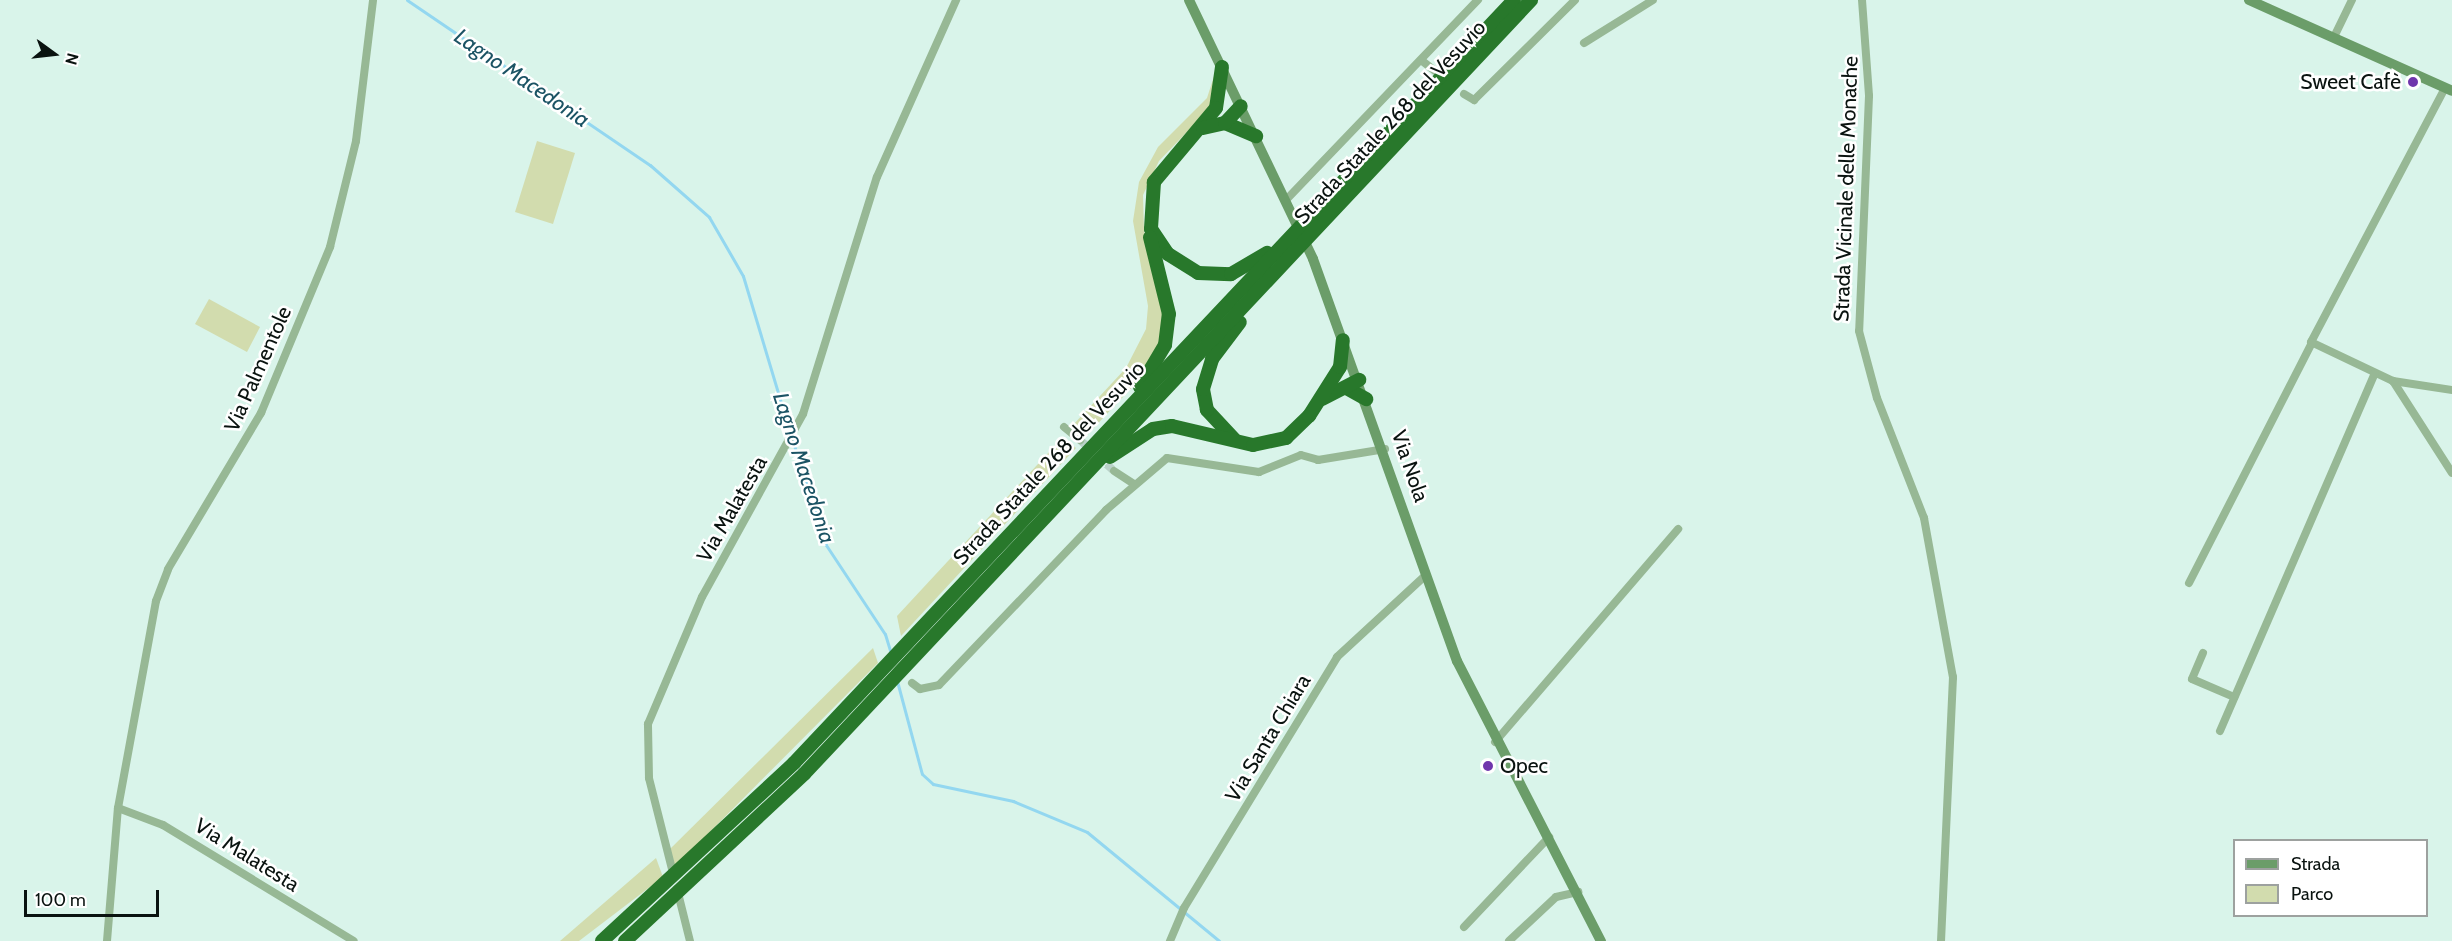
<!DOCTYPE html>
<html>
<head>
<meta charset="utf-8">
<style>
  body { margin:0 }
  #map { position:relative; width:2452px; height:941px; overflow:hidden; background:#d9f4ea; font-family:Cabin,sans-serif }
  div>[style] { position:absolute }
  .green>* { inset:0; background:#d2dcae }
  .stream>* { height:3px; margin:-1.5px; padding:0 1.5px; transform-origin:1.5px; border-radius:1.5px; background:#93d7f0 }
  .street-tunnel>* { height:8px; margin-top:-4px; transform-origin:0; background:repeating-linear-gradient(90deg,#bad2c9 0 8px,transparent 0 12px) }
  .street>* { height:8px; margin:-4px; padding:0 4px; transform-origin:4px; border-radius:4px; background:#97b895 }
  .secondary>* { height:10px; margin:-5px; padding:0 5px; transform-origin:5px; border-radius:5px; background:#6b9d69 }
  .highway>* { height:14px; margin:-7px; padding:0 7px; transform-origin:7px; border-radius:7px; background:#28782b }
  .dots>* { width:16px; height:16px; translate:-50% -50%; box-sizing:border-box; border:3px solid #fff; border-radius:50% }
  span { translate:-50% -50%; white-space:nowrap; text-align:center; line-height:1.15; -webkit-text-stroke:5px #fff; paint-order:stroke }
  .poi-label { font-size:21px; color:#0a1310 }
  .right { translate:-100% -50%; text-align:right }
  .left { translate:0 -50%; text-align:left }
  .street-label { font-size:21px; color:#0a1310 }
  .water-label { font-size:22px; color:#1b5364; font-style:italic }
  .legend { position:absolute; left:2233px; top:839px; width:195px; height:78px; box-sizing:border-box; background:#fff; border:2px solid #9da19f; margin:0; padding:8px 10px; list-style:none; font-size:18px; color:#0a1310 }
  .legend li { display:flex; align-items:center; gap:12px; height:30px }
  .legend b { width:30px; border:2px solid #9da19f }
  .north { position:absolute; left:24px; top:24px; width:60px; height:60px; -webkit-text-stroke:4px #fff; paint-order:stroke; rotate:105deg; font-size:16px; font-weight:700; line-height:24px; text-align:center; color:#0a1310 }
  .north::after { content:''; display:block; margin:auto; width:21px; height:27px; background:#0a1310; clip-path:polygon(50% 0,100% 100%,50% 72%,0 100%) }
  .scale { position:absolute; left:24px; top:890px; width:135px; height:27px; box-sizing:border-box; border:3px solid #0a1310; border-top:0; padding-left:8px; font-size:18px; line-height:21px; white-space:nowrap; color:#0a1310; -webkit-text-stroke:4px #fff; paint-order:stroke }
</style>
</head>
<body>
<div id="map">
  <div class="green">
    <div style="clip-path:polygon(1216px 70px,1209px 109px,1159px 161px,1143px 195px,1144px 231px,1163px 291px,1161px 340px,1141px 378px,1086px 436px,1073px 425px,1126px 368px,1146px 329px,1148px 306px,1133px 221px,1139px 182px,1158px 147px,1207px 98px)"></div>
    <div style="clip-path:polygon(537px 141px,575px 153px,553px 224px,515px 212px)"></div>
    <div style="clip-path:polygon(209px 299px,260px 327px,247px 352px,195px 324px)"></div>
    <div style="clip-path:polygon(1063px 437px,1076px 448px,901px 636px,897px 616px)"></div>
    <div style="clip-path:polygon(873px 648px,878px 663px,674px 868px,669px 850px)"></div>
    <div style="clip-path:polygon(656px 858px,663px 877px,579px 941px,560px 941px)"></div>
  </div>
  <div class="stream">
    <div style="left:407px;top:0;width:294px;rotate:34.2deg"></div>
    <div style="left:650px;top:165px;width:79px;rotate:41.4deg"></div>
    <div style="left:709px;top:217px;width:68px;rotate:60deg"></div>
    <div style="left:743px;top:276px;width:164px;rotate:73.3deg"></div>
    <div style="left:792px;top:439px;width:111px;rotate:72.2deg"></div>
    <div style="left:826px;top:545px;width:107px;rotate:56.5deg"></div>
    <div style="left:885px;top:634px;width:21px;rotate:73deg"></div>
    <div style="left:897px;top:681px;width:96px;rotate:75deg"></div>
    <div style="left:922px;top:774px;width:15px;rotate:42deg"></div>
    <div style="left:933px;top:784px;width:82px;rotate:12deg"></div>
    <div style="left:1013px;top:801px;width:80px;rotate:22.7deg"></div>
    <div style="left:1087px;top:832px;width:171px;rotate:39.5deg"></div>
  </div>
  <div class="street-tunnel">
    <div style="left:1080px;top:440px;width:46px;rotate:42.4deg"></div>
  </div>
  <div class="street">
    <div style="left:1862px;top:0;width:96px;rotate:85.8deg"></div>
    <div style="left:1869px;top:96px;width:235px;rotate:92.4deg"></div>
    <div style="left:1859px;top:331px;width:69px;rotate:75deg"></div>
    <div style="left:1877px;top:398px;width:129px;rotate:68.6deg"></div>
    <div style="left:1924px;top:518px;width:162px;rotate:79.7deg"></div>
    <div style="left:1953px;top:677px;width:264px;rotate:92.6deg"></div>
    <div style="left:2334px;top:37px;width:41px;rotate:-64.1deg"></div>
    <div style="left:1584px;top:43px;width:81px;rotate:-31.9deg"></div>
    <div style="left:1421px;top:60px;width:18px;rotate:38deg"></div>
    <div style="left:2445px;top:88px;width:287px;rotate:117.8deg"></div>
    <div style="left:2311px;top:342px;width:91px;rotate:25.4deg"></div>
    <div style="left:2393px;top:381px;width:109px;rotate:57.3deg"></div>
    <div style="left:1464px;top:94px;width:12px;rotate:31deg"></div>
    <div style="left:1474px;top:100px;width:142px;rotate:-44.7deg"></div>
    <div style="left:1285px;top:201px;width:279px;rotate:-46.2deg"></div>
    <div style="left:2393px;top:381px;width:60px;rotate:8.7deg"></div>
    <div style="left:1064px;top:427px;width:21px;rotate:39deg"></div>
    <div style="left:1114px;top:471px;width:24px;rotate:33deg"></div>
    <div style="left:2189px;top:583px;width:270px;rotate:-62.9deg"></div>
    <div style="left:2203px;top:653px;width:28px;rotate:113deg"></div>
    <div style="left:2192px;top:679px;width:46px;rotate:23.2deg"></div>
    <div style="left:912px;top:683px;width:10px;rotate:37deg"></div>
    <div style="left:920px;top:689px;width:19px;rotate:-12deg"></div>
    <div style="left:939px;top:685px;width:242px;rotate:-46.3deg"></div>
    <div style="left:1106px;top:510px;width:80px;rotate:-40.4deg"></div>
    <div style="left:1167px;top:458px;width:93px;rotate:8.7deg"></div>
    <div style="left:1259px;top:472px;width:45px;rotate:-22deg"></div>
    <div style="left:1301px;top:455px;width:18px;rotate:16deg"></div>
    <div style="left:1318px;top:460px;width:68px;rotate:-9.3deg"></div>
    <div style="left:2220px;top:731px;width:390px;rotate:-66.6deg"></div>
    <div style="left:1495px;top:742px;width:281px;rotate:-49.3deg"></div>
    <div style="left:118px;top:808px;width:48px;rotate:20.7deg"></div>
    <div style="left:163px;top:825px;width:223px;rotate:31.3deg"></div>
    <div style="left:674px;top:877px;width:102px;rotate:-104.2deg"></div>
    <div style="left:649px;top:778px;width:54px;rotate:-91.1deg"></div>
    <div style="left:648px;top:724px;width:138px;rotate:-67deg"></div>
    <div style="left:702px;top:597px;width:209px;rotate:-61.1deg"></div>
    <div style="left:803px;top:414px;width:248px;rotate:-72.7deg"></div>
    <div style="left:877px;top:177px;width:194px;rotate:-65.9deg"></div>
    <div style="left:677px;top:889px;width:54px;rotate:76deg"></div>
    <div style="left:1464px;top:927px;width:124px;rotate:-46.6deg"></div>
    <div style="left:107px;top:941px;width:133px;rotate:-85.3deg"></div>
    <div style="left:118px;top:808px;width:210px;rotate:-79.6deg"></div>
    <div style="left:156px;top:601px;width:34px;rotate:-69deg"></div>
    <div style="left:168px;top:569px;width:182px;rotate:-59.2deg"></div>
    <div style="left:261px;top:413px;width:180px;rotate:-67.4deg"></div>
    <div style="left:330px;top:247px;width:109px;rotate:-76.2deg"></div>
    <div style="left:356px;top:141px;width:142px;rotate:-83.1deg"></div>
    <div style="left:1170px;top:941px;width:36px;rotate:-67deg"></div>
    <div style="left:1184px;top:908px;width:294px;rotate:-58.6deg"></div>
    <div style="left:1337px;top:657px;width:121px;rotate:-42.7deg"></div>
    <div style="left:1509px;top:941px;width:64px;rotate:-43.1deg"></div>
    <div style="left:1556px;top:897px;width:23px;rotate:-13deg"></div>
  </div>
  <div class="secondary">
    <div style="left:1189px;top:0;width:287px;rotate:64.4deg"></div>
    <div style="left:1313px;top:259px;width:427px;rotate:70.3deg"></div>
    <div style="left:1457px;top:661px;width:315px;rotate:62.8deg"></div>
    <div style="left:2249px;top:0;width:222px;rotate:24.1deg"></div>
  </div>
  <div class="highway">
    <div style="left:1222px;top:67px;width:41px;rotate:98.3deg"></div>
    <div style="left:1216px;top:108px;width:97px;rotate:130deg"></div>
    <div style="left:1154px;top:182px;width:47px;rotate:93.7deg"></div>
    <div style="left:1151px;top:229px;width:30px;rotate:56deg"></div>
    <div style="left:1168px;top:254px;width:36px;rotate:32deg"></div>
    <div style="left:1198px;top:273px;width:33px;rotate:2deg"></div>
    <div style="left:1231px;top:274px;width:42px;rotate:-30.3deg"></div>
    <div style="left:1225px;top:123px;width:34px;rotate:23deg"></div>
    <div style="left:1203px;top:128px;width:23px;rotate:-13deg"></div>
    <div style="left:1225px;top:123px;width:23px;rotate:-47deg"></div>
    <div style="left:1140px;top:387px;width:49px;rotate:-59.2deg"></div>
    <div style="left:1165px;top:345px;width:31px;rotate:-83deg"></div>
    <div style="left:1169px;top:314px;width:79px;rotate:-103.9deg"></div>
    <div style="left:1348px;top:389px;width:21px;rotate:29deg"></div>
    <div style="left:1322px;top:399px;width:42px;rotate:-27.2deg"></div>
    <div style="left:1234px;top:439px;width:40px;rotate:-133deg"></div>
    <div style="left:1207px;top:410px;width:21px;rotate:-101deg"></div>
    <div style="left:1203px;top:389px;width:31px;rotate:-73deg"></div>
    <div style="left:1212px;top:359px;width:46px;rotate:-52.9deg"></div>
    <div style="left:1110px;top:457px;width:51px;rotate:-33.1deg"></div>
    <div style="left:1153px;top:429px;width:19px;rotate:-9deg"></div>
    <div style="left:1172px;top:426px;width:83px;rotate:13.2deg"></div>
    <div style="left:1253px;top:445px;width:34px;rotate:-12deg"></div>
    <div style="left:1286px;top:438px;width:32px;rotate:-44deg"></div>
    <div style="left:1309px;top:416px;width:58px;rotate:-57.7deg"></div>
    <div style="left:1340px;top:367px;width:27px;rotate:-84deg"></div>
    <div style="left:602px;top:941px;width:262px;rotate:-42.8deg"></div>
    <div style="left:794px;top:763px;width:1049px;rotate:-46.66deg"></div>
    <div style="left:625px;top:941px;width:245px;rotate:-43deg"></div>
    <div style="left:804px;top:774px;width:1062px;rotate:-46.79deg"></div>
  </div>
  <div class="dots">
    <div style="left:2413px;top:82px;background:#6f36ac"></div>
    <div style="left:1488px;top:766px;background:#6f36ac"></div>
  </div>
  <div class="poi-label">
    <span class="right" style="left:2401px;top:82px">Sweet Cafè</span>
    <span class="left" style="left:1500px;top:766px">Opec</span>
  </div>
  <div class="street-label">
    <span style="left:1390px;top:122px;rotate:-47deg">Strada Statale 268 del Vesuvio</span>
    <span style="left:1846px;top:189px;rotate:-88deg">Strada Vicinale delle Monache</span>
    <span style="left:258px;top:369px;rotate:-66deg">Via Palmentole</span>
    <span style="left:1049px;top:463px;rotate:-47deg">Strada Statale 268 del Vesuvio</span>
    <span style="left:1410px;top:466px;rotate:71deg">Via Nola</span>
    <span style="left:732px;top:509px;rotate:-60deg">Via Malatesta</span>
    <span style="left:1268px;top:738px;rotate:-59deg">Via Santa Chiara</span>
    <span style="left:247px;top:855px;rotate:32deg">Via Malatesta</span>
  </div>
  <div class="water-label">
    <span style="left:522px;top:78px;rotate:34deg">Lagno Macedonia</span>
    <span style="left:804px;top:468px;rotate:72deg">Lagno Macedonia</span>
  </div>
  <ul class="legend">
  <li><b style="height:8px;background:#6b9d69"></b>Strada</li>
  <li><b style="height:16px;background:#d2dcae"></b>Parco</li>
  </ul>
  <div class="north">N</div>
  <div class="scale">100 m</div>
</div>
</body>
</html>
